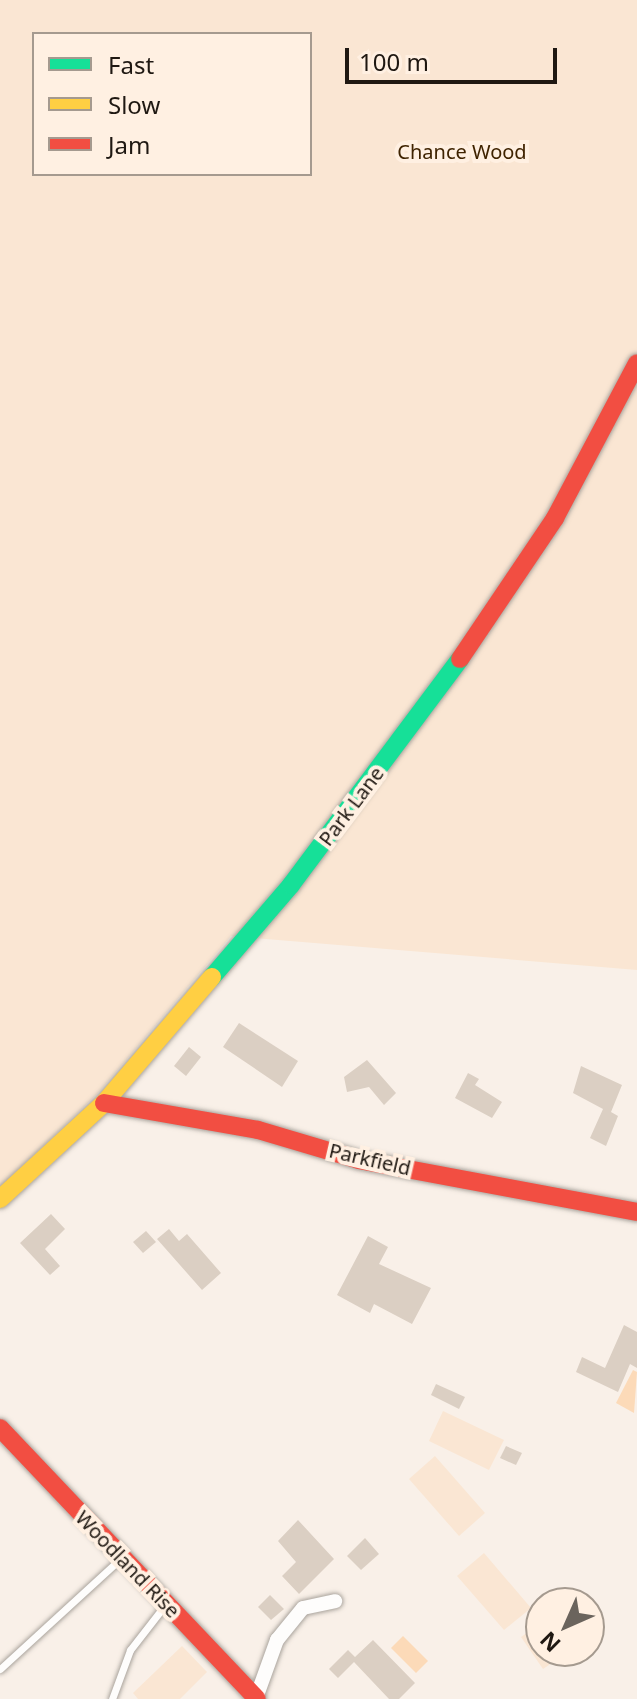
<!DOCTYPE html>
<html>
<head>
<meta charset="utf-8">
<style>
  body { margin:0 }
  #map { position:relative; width:637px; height:1699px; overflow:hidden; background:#f9f0e8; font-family:"Noto Sans",sans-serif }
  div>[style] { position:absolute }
  .green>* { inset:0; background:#fae6d3 }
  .water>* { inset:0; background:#fcdab8 }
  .building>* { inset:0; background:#dbcfc3 }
  .roads { filter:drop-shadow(0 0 2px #aaa49d) drop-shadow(0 0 2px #aaa49d) }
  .lane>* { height:7px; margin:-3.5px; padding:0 3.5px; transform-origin:3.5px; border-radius:3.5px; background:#fefdfc }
  .street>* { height:14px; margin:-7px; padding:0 7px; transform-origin:7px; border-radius:7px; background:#fefdfc }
  .fast>* { height:18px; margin:-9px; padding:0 9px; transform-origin:9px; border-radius:9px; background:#16e098 }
  .slow>* { height:18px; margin:-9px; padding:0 9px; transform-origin:9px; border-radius:9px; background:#ffcf43 }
  .jam>* { height:18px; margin:-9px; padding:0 9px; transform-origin:9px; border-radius:9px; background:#f24e42 }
  span { translate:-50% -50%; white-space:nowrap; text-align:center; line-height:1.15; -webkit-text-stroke:8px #fff0e2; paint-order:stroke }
  .park-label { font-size:20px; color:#3f2300 }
  .street-label { font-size:20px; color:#1f1812 }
  .legend { position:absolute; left:32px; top:32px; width:280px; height:144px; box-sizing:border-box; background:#fff0e2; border:2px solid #a59a8f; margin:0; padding:10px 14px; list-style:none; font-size:24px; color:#1f1812 }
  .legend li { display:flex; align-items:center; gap:16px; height:40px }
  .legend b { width:40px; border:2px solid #a59a8f }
  .north { position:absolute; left:525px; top:1587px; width:80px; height:80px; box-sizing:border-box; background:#fff0e2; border:2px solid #a59a8f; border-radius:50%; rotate:225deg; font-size:22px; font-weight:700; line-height:32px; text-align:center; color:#1f1812 }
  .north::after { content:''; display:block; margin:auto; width:28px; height:36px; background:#6b645d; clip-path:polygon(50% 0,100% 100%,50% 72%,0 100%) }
  .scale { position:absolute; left:345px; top:48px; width:212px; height:36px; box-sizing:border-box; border:4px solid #1f1812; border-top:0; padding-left:10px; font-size:24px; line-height:28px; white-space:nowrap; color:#1f1812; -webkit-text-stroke:6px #fff0e2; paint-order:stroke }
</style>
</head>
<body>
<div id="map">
  <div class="green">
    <div style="clip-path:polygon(evenodd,0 0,637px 0,637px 970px,231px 936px,98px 1093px,0 1187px,0 0,34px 34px,310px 34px,310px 174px,34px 174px,34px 34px)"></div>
    <div style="clip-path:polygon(443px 1411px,504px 1440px,489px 1470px,429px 1441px)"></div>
    <div style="clip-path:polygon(435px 1456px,485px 1513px,459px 1536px,409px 1479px)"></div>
    <div style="clip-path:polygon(484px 1553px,531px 1608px,504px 1630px,457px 1576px)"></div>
    <div style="clip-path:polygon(541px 1623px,541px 1651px,570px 1651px,543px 1669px,521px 1637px)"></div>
    <div style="clip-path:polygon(182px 1646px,207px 1672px,180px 1699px,138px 1699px,133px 1693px)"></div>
  </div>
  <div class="water">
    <div style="clip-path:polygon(633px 1370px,637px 1372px,634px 1413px,616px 1403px)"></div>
    <div style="clip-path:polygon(403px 1636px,428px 1661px,416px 1673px,391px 1648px)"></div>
  </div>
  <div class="building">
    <div style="clip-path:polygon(239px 1023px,298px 1061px,282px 1087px,223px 1047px)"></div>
    <div style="clip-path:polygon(189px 1047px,201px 1057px,186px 1076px,174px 1066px)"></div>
    <div style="clip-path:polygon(367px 1060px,396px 1093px,384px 1105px,369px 1087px,347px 1092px,344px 1077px)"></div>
    <div style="clip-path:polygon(581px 1066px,622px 1085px,611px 1112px,618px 1116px,606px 1146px,590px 1138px,603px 1109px,573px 1093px)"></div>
    <div style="clip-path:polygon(468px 1073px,479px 1079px,475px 1085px,502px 1102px,492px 1118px,455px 1098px)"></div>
    <div style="clip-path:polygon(51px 1214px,65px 1229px,45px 1249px,60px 1266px,50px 1275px,20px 1243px)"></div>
    <div style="clip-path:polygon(169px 1229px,179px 1241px,187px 1234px,221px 1273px,202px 1290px,157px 1239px)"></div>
    <div style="clip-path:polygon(146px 1231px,156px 1242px,143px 1253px,133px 1242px)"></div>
    <div style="clip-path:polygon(368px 1236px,388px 1247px,379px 1264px,431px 1288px,412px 1324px,374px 1304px,370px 1313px,337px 1295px)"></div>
    <div style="clip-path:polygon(624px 1325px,637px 1332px,637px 1368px,630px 1364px,618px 1392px,576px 1372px,582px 1357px,605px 1368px)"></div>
    <div style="clip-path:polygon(436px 1384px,465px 1397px,459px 1409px,431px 1395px)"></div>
    <div style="clip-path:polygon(506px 1446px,522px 1453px,516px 1465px,500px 1458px)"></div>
    <div style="clip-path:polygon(298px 1520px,334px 1559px,299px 1594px,282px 1576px,296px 1562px,278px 1541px)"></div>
    <div style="clip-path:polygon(365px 1538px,379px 1554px,361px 1570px,347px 1556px)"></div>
    <div style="clip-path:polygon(270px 1595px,284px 1609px,271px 1620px,258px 1607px)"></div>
    <div style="clip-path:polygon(373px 1640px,415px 1683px,399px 1699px,389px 1699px,354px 1662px,338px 1678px,329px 1669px,348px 1650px,355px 1657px)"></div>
  </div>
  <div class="roads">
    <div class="lane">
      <div style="left:0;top:1669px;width:163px;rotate:-42.5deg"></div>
      <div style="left:112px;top:1699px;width:52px;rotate:-69.8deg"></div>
      <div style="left:130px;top:1650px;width:57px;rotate:-52.1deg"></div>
    </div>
    <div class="street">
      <div style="left:256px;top:1698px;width:62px;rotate:-70.1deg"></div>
      <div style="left:277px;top:1640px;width:41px;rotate:-50.9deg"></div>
      <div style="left:303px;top:1608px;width:33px;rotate:-12deg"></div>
    </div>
    <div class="fast">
      <div style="left:212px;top:977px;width:121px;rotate:-49.3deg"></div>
      <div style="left:291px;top:885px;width:282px;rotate:-53.2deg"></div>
    </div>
    <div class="slow">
      <div style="left:0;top:1199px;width:142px;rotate:-42.7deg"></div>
      <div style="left:104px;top:1103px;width:166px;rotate:-49.4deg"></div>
    </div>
    <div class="jam">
      <div style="left:460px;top:659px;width:170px;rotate:-56deg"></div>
      <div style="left:555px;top:518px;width:175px;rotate:-62.1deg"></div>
      <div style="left:104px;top:1103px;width:156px;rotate:9.9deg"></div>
      <div style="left:258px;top:1130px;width:105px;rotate:16.5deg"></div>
      <div style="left:359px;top:1160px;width:283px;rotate:10.6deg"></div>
      <div style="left:0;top:1428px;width:373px;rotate:46.5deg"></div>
    </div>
  </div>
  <div class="park-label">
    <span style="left:462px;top:151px">Chance Wood</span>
  </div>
  <div class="street-label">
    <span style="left:351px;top:806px;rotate:-53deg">Park Lane</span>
    <span style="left:370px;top:1159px;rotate:13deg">Parkfield</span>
    <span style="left:128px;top:1564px;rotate:46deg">Woodland Rise</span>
  </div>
  <ul class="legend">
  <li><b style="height:10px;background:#16e098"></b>Fast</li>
  <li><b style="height:10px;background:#ffcf43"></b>Slow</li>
  <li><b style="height:10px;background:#f24e42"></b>Jam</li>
  </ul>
  <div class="north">N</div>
  <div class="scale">100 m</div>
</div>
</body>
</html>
